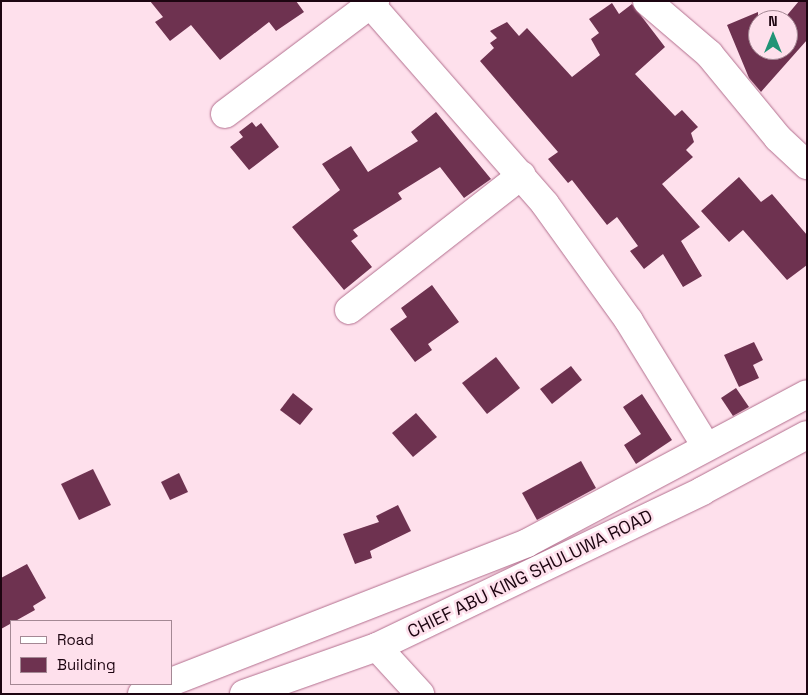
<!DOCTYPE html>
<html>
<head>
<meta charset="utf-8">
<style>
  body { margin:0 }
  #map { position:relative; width:808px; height:695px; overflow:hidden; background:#fee0ec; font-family:"Space Grotesk",sans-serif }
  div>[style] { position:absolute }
  .building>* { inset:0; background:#6e3250 }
  .roads { filter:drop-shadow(0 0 1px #b26f8e) drop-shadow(0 0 1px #b26f8e) }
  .minor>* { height:28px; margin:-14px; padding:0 14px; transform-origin:14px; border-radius:14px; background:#fff }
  span { translate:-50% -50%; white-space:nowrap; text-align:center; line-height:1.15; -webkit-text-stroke:5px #fee0ec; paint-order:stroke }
  .street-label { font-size:18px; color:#1d0511 }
  .frame { position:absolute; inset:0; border:2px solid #1d0511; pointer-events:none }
  .legend { position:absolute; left:10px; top:620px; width:162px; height:65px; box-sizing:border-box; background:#fee0ec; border:1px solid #a48894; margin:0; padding:6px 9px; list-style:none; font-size:15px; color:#1d0511 }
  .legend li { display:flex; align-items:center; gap:10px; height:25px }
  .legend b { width:25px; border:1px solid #a48894 }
  .north { position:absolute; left:748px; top:10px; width:50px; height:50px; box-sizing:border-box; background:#fee0ec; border:1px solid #a48894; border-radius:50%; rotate:0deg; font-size:14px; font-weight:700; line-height:20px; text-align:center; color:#1d0511 }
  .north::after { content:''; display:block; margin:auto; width:18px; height:22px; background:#219476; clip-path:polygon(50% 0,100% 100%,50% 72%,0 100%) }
</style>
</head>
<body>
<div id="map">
  <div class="building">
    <div style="clip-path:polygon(150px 1px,296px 1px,304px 12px,276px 31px,269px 22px,220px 60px,191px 25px,170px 41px,155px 22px,163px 17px)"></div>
    <div style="clip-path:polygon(799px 1px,807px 1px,807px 40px,761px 92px,749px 78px,727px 25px,758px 12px,758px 50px,788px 50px,788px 20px,783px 20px)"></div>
    <div style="clip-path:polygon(612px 3px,619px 14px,632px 4px,665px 47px,635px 74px,675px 116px,682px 110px,698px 127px,691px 133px,694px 142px,686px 150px,693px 157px,662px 184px,700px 227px,681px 241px,702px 276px,683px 287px,663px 254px,644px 269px,630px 251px,638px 246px,617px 217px,607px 225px,572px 180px,568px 183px,548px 159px,558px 152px,480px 61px,494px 48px,490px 43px,497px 38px,490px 31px,507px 22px,519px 36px,527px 28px,572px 77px,600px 55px,591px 39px,599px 33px,589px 19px)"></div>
    <div style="clip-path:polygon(436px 112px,491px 179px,464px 198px,440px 167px,398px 193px,402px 199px,353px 230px,358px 236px,351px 241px,372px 267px,344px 290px,292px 227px,340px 190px,322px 164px,351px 146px,368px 172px,418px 141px,411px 132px)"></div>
    <div style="clip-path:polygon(252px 122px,256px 127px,261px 123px,279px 147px,249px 170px,230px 147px,243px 137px,239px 132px)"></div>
    <div style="clip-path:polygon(739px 177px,761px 202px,772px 194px,807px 235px,807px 265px,787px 280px,743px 230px,729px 242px,701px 211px)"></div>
    <div style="clip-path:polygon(432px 285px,459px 322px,428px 344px,432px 350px,415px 362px,390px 329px,407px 317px,401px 308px)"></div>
    <div style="clip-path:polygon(754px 342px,763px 360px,753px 365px,759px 378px,739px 387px,724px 355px)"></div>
    <div style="clip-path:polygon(496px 357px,520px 388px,487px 414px,462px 383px)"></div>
    <div style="clip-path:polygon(571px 366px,582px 380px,552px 404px,540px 389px)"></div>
    <div style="clip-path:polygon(736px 388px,749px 407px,733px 416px,721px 398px)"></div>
    <div style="clip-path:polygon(293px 393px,313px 409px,300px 425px,280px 410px)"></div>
    <div style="clip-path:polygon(642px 394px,672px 440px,636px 464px,624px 445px,641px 434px,623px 407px)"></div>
    <div style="clip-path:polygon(416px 413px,437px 437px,413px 457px,392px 433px)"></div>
    <div style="clip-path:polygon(581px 461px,596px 488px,537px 520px,522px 493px)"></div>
    <div style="clip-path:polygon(93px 469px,111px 505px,79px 520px,61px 484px)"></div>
    <div style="clip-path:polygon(179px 473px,188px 492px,170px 500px,161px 482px)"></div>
    <div style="clip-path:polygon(398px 505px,411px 531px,370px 551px,372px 558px,355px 564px,343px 534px,379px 522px,376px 516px)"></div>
    <div style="clip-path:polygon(27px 564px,46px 598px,33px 606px,35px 610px,1px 629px,1px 578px)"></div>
  </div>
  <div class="roads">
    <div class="minor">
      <div style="left:647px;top:1px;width:82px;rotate:40.5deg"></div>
      <div style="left:709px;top:54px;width:109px;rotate:50.6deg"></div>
      <div style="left:778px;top:138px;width:40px;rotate:43deg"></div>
      <div style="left:371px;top:5px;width:264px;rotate:48.8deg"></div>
      <div style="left:545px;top:204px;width:144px;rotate:54.3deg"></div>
      <div style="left:629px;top:321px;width:147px;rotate:58.4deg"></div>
      <div style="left:225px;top:114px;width:188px;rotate:-37deg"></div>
      <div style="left:349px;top:310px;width:219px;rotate:-38deg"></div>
      <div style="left:377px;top:647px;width:64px;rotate:47.5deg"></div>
      <div style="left:171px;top:682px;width:382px;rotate:-21.3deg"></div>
      <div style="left:527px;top:543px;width:317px;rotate:-28deg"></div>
      <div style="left:142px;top:694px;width:28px;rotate:-21deg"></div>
      <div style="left:244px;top:694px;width:141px;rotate:-19.5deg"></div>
      <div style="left:377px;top:647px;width:361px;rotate:-25.6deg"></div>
      <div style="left:702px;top:491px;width:119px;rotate:-28.1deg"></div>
    </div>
  </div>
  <div class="street-label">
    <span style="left:530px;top:574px;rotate:-26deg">CHIEF ABU KING SHULUWA ROAD</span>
  </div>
  <div class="frame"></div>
  <ul class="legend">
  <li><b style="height:6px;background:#fff"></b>Road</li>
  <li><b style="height:14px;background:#6e3250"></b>Building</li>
  </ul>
  <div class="north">N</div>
</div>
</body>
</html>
